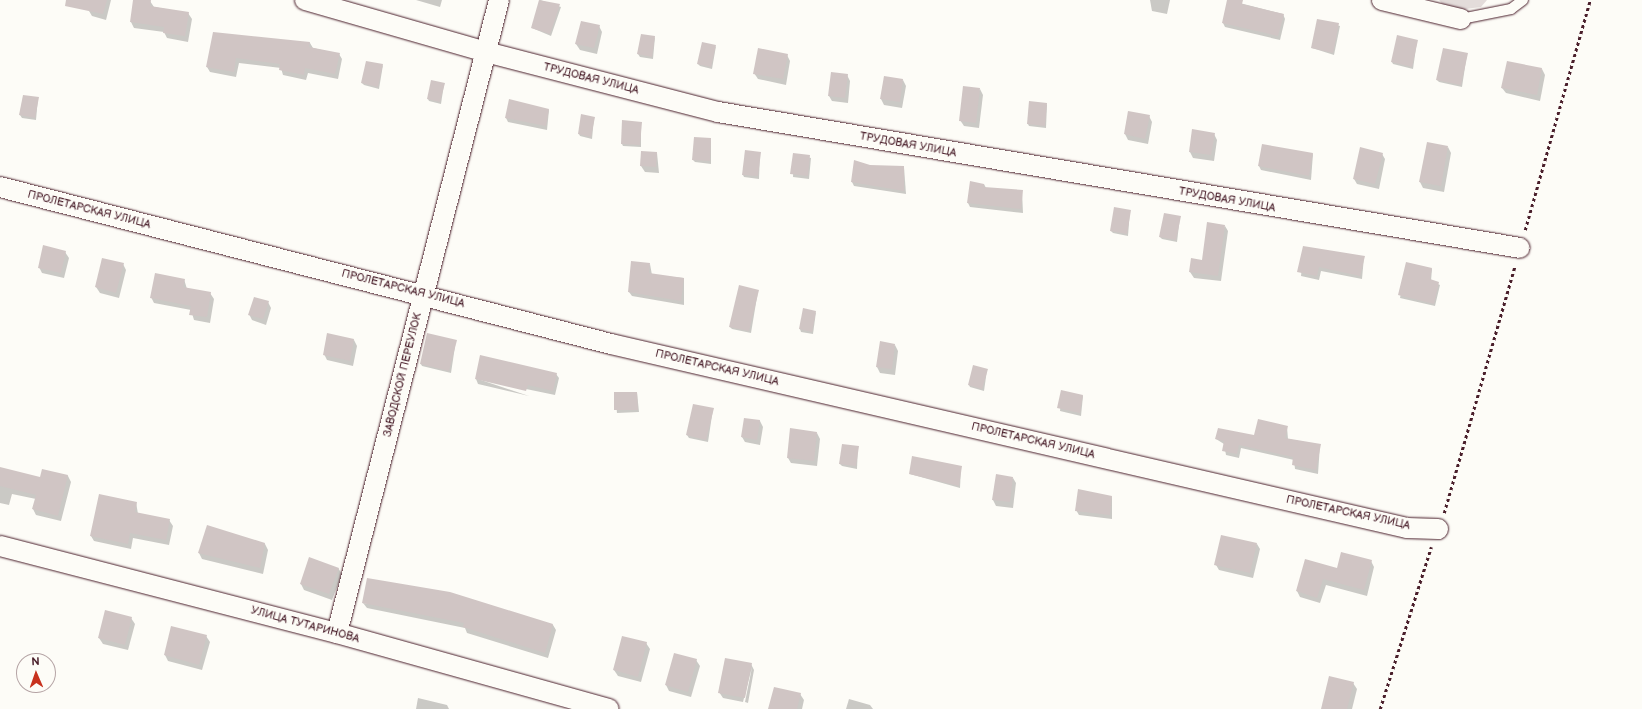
<!DOCTYPE html>
<html>
<head>
<meta charset="utf-8">
<style>
  body { margin:0 }
  #map { position:relative; width:1642px; height:709px; overflow:hidden; background:#fdfcf7; font-family:"Balsamiq Sans",sans-serif }
  div>[style] { position:absolute }
  .green>* { inset:0; background:#e3dcda }
  .shadow>* { inset:0; background:#0003 }
  .building>* { inset:0; background:#d0c5c4 }
  .path>* { height:2.5px; margin-top:-1.25px; transform-origin:0; background:repeating-linear-gradient(90deg,#4a1f2b 0 3px,transparent 0 6px) }
  .roads { filter:drop-shadow(0 0 1px #4a1f2b) drop-shadow(0 0 1px #4a1f2b) }
  .lane>* { height:10px; margin:-5px; padding:0 5px; transform-origin:5px; border-radius:5px; background:#fdfcf7 }
  .street>* { height:20px; margin:-10px; padding:0 10px; transform-origin:10px; border-radius:10px; background:#fdfcf7 }
  span { translate:-50% -50%; white-space:nowrap; text-align:center; line-height:1.15; -webkit-text-stroke:3.5px #fdfcf7; paint-order:stroke }
  .street-label { font-size:11px; color:#4a1f2b }
  .north { position:absolute; left:16px; top:653px; width:40px; height:40px; box-sizing:border-box; background:#fdfcf7; border:1px solid #b5a4a5; border-radius:50%; rotate:358deg; font-size:11px; font-weight:700; line-height:16px; text-align:center; color:#4a1f2b }
  .north::after { content:''; display:block; margin:auto; width:14px; height:18px; background:#c8321e; clip-path:polygon(50% 0,100% 100%,50% 72%,0 100%) }
</style>
</head>
<body>
<div id="map">
  <div class="green">
    <div style="clip-path:polygon(1439px 0,1487px 0,1481px 7px,1449px 11px)"></div>
  </div>
  <div class="shadow">
    <div style="clip-path:polygon(91px 0,111px 0,106px 20px,92px 16px,89px 11px)"></div>
    <div style="clip-path:polygon(134px 0,150px 1px,154px 7px,188px 13px,192px 19px,188px 42px,167px 38px,164px 32px,134px 28px,131px 22px)"></div>
    <div style="clip-path:polygon(416px 0,442px 0,440px 7px)"></div>
    <div style="clip-path:polygon(540px 0,561px 7px,551px 36px,532px 28px)"></div>
    <div style="clip-path:polygon(1150px 0,1170px 0,1167px 14px,1152px 11px)"></div>
    <div style="clip-path:polygon(1228px 0,1283px 14px,1285px 19px,1280px 40px,1225px 27px,1223px 23px)"></div>
    <div style="clip-path:polygon(1318px 20px,1340px 26px,1334px 55px,1312px 48px)"></div>
    <div style="clip-path:polygon(599px 26px,602px 32px,597px 54px,580px 50px,576px 44px)"></div>
    <div style="clip-path:polygon(214px 33px,310px 43px,313px 48px,339px 54px,342px 59px,338px 79px,308px 73px,306px 80px,283px 75px,281px 68px,239px 63px,236px 77px,210px 72px,207px 67px)"></div>
    <div style="clip-path:polygon(655px 37px,653px 59px,640px 57px,638px 54px)"></div>
    <div style="clip-path:polygon(1417px 41px,1413px 69px,1393px 64px,1392px 62px)"></div>
    <div style="clip-path:polygon(716px 46px,712px 69px,700px 66px,698px 64px)"></div>
    <div style="clip-path:polygon(1467px 54px,1462px 87px,1439px 82px,1437px 80px)"></div>
    <div style="clip-path:polygon(787px 55px,790px 61px,786px 85px,758px 79px,754px 73px)"></div>
    <div style="clip-path:polygon(383px 65px,379px 89px,364px 85px,362px 83px)"></div>
    <div style="clip-path:polygon(1542px 69px,1545px 75px,1540px 101px,1506px 93px,1502px 88px)"></div>
    <div style="clip-path:polygon(847px 75px,850px 81px,848px 103px,832px 101px,829px 96px)"></div>
    <div style="clip-path:polygon(903px 80px,906px 86px,902px 108px,884px 105px,881px 99px)"></div>
    <div style="clip-path:polygon(444px 84px,441px 104px,429px 101px,428px 99px)"></div>
    <div style="clip-path:polygon(980px 89px,983px 95px,979px 128px,964px 126px,960px 120px)"></div>
    <div style="clip-path:polygon(38px 98px,36px 120px,22px 118px,20px 115px)"></div>
    <div style="clip-path:polygon(1047px 104px,1046px 128px,1029px 126px,1028px 124px)"></div>
    <div style="clip-path:polygon(549px 110px,547px 130px,508px 122px,506px 118px)"></div>
    <div style="clip-path:polygon(1149px 116px,1152px 122px,1148px 144px,1128px 140px,1125px 134px)"></div>
    <div style="clip-path:polygon(594px 118px,592px 139px,580px 136px,579px 134px)"></div>
    <div style="clip-path:polygon(641px 123px,641px 147px,623px 146px,622px 144px)"></div>
    <div style="clip-path:polygon(1214px 134px,1217px 140px,1214px 161px,1193px 158px,1190px 152px)"></div>
    <div style="clip-path:polygon(711px 139px,711px 164px,695px 162px,693px 160px)"></div>
    <div style="clip-path:polygon(1448px 147px,1451px 153px,1444px 192px,1423px 188px,1420px 182px)"></div>
    <div style="clip-path:polygon(657px 153px,659px 173px,645px 172px,641px 166px)"></div>
    <div style="clip-path:polygon(760px 153px,759px 179px,744px 177px,743px 175px)"></div>
    <div style="clip-path:polygon(794px 154px,811px 158px,809px 179px,793px 177px)"></div>
    <div style="clip-path:polygon(1313px 154px,1311px 180px,1261px 170px,1259px 166px)"></div>
    <div style="clip-path:polygon(1382px 154px,1385px 159px,1379px 189px,1357px 184px,1354px 179px)"></div>
    <div style="clip-path:polygon(870px 166px,904px 167px,906px 194px,854px 186px,852px 182px)"></div>
    <div style="clip-path:polygon(984px 184px,986px 188px,1022px 191px,1023px 213px,970px 207px,968px 203px)"></div>
    <div style="clip-path:polygon(1130px 210px,1128px 236px,1113px 233px,1111px 231px)"></div>
    <div style="clip-path:polygon(1180px 217px,1177px 242px,1162px 239px,1160px 237px)"></div>
    <div style="clip-path:polygon(1225px 226px,1228px 231px,1221px 281px,1194px 278px,1190px 272px,1202px 261px)"></div>
    <div style="clip-path:polygon(1304px 247px,1364px 257px,1362px 279px,1321px 271px,1319px 280px,1301px 276px)"></div>
    <div style="clip-path:polygon(65px 252px,69px 258px,64px 278px,42px 273px,39px 267px)"></div>
    <div style="clip-path:polygon(1407px 263px,1432px 269px,1431px 281px,1440px 285px,1435px 306px,1400px 298px)"></div>
    <div style="clip-path:polygon(123px 264px,126px 270px,119px 298px,100px 293px,96px 287px)"></div>
    <div style="clip-path:polygon(650px 264px,652px 275px,684px 278px,684px 305px,632px 296px,629px 292px)"></div>
    <div style="clip-path:polygon(184px 279px,187px 289px,210px 293px,214px 299px,210px 323px,194px 320px,191px 310px,154px 303px,151px 297px)"></div>
    <div style="clip-path:polygon(758px 291px,751px 333px,732px 329px,730px 327px)"></div>
    <div style="clip-path:polygon(268px 302px,271px 308px,266px 325px,252px 320px,249px 314px)"></div>
    <div style="clip-path:polygon(816px 312px,813px 334px,801px 332px,800px 329px)"></div>
    <div style="clip-path:polygon(354px 340px,357px 346px,353px 366px,327px 360px,324px 354px)"></div>
    <div style="clip-path:polygon(456px 340px,451px 373px,422px 366px,421px 364px)"></div>
    <div style="clip-path:polygon(895px 345px,898px 351px,895px 375px,880px 373px,877px 367px)"></div>
    <div style="clip-path:polygon(987px 370px,984px 391px,970px 387px,969px 385px)"></div>
    <div style="clip-path:polygon(556px 374px,559px 378px,555px 395px,478px 379px,529px 396px,478px 384px,476px 379px)"></div>
    <div style="clip-path:polygon(1062px 392px,1083px 396px,1081px 416px,1060px 411px)"></div>
    <div style="clip-path:polygon(615px 393px,637px 393px,639px 412px,617px 413px)"></div>
    <div style="clip-path:polygon(713px 409px,708px 442px,689px 438px,687px 435px)"></div>
    <div style="clip-path:polygon(745px 419px,760px 421px,763px 427px,760px 445px,745px 442px,742px 437px)"></div>
    <div style="clip-path:polygon(1287px 427px,1288px 439px,1320px 445px,1318px 474px,1295px 469px,1294px 460px,1241px 448px,1239px 458px,1226px 455px,1224px 444px,1216px 439px,1255px 436px)"></div>
    <div style="clip-path:polygon(817px 433px,820px 439px,817px 466px,791px 463px,788px 458px)"></div>
    <div style="clip-path:polygon(858px 446px,857px 469px,842px 466px,840px 464px)"></div>
    <div style="clip-path:polygon(961px 467px,960px 488px,910px 474px)"></div>
    <div style="clip-path:polygon(0 468px,41px 478px,43px 470px,68px 476px,71px 482px,61px 521px,36px 515px,33px 509px,36px 499px,12px 494px,9px 505px,0 503px)"></div>
    <div style="clip-path:polygon(1013px 478px,1016px 483px,1013px 508px,996px 506px,993px 500px)"></div>
    <div style="clip-path:polygon(1112px 497px,1112px 519px,1079px 515px,1076px 510px)"></div>
    <div style="clip-path:polygon(136px 502px,138px 514px,169px 520px,173px 526px,169px 545px,133px 538px,131px 549px,94px 541px,91px 536px)"></div>
    <div style="clip-path:polygon(265px 544px,268px 550px,263px 574px,202px 559px,199px 553px)"></div>
    <div style="clip-path:polygon(1257px 544px,1260px 549px,1253px 578px,1219px 570px,1216px 565px)"></div>
    <div style="clip-path:polygon(1306px 560px,1337px 569px,1371px 561px,1374px 567px,1367px 596px,1326px 585px,1320px 603px,1300px 597px,1297px 591px)"></div>
    <div style="clip-path:polygon(338px 568px,342px 574px,332px 600px,304px 590px,301px 584px)"></div>
    <div style="clip-path:polygon(363px 603px,553px 625px,556px 630px,548px 658px,467px 633px,465px 628px,367px 608px)"></div>
    <div style="clip-path:polygon(106px 612px,131px 618px,135px 624px,128px 650px,103px 644px,99px 638px)"></div>
    <div style="clip-path:polygon(172px 627px,206px 636px,210px 642px,202px 670px,168px 661px,165px 655px)"></div>
    <div style="clip-path:polygon(646px 643px,650px 649px,641px 682px,618px 676px,614px 670px)"></div>
    <div style="clip-path:polygon(696px 660px,700px 666px,691px 697px,669px 691px,666px 685px)"></div>
    <div style="clip-path:polygon(751px 664px,754px 670px,748px 703px,745px 702px,752px 667px,743px 702px,723px 698px,719px 692px)"></div>
    <div style="clip-path:polygon(1353px 683px,1357px 689px,1352px 709px,1322px 709px)"></div>
    <div style="clip-path:polygon(800px 694px,804px 700px,802px 709px,769px 709px)"></div>
    <div style="clip-path:polygon(418px 698px,447px 705px,449px 709px,416px 709px)"></div>
    <div style="clip-path:polygon(849px 699px,870px 705px,873px 709px,846px 709px)"></div>
  </div>
  <div class="building">
    <div style="clip-path:polygon(66px 0,107px 0,103px 14px,65px 6px)"></div>
    <div style="clip-path:polygon(133px 0,151px 0,150px 6px,189px 12px,185px 36px,163px 33px,164px 27px,130px 22px)"></div>
    <div style="clip-path:polygon(539px 0,560px 4px,550px 34px,531px 28px)"></div>
    <div style="clip-path:polygon(1227px 0,1243px 0,1242px 4px,1284px 14px,1278px 36px,1222px 23px)"></div>
    <div style="clip-path:polygon(1317px 19px,1339px 23px,1333px 53px,1311px 48px)"></div>
    <div style="clip-path:polygon(581px 21px,600px 25px,594px 48px,575px 44px)"></div>
    <div style="clip-path:polygon(213px 32px,310px 42px,309px 47px,340px 53px,335px 74px,305px 68px,304px 75px,279px 70px,280px 64px,236px 58px,234px 72px,206px 67px)"></div>
    <div style="clip-path:polygon(641px 34px,655px 36px,652px 57px,637px 54px)"></div>
    <div style="clip-path:polygon(1397px 35px,1418px 40px,1412px 67px,1391px 62px)"></div>
    <div style="clip-path:polygon(702px 42px,716px 45px,711px 67px,697px 64px)"></div>
    <div style="clip-path:polygon(758px 48px,788px 54px,783px 79px,753px 74px)"></div>
    <div style="clip-path:polygon(1443px 48px,1468px 53px,1461px 85px,1436px 80px)"></div>
    <div style="clip-path:polygon(366px 61px,383px 64px,378px 87px,361px 83px)"></div>
    <div style="clip-path:polygon(1507px 61px,1542px 68px,1537px 95px,1501px 88px)"></div>
    <div style="clip-path:polygon(831px 72px,848px 74px,845px 98px,828px 96px)"></div>
    <div style="clip-path:polygon(884px 76px,903px 79px,900px 102px,880px 99px)"></div>
    <div style="clip-path:polygon(431px 80px,445px 83px,440px 102px,427px 99px)"></div>
    <div style="clip-path:polygon(963px 86px,980px 88px,976px 123px,959px 121px)"></div>
    <div style="clip-path:polygon(23px 95px,39px 97px,35px 118px,19px 115px)"></div>
    <div style="clip-path:polygon(509px 99px,549px 109px,546px 126px,505px 118px)"></div>
    <div style="clip-path:polygon(1029px 101px,1047px 103px,1045px 126px,1027px 124px)"></div>
    <div style="clip-path:polygon(1128px 111px,1150px 115px,1145px 139px,1124px 134px)"></div>
    <div style="clip-path:polygon(581px 114px,595px 117px,591px 137px,578px 134px)"></div>
    <div style="clip-path:polygon(622px 120px,642px 122px,640px 145px,621px 144px)"></div>
    <div style="clip-path:polygon(1192px 129px,1215px 133px,1211px 155px,1189px 152px)"></div>
    <div style="clip-path:polygon(694px 137px,711px 138px,710px 161px,692px 160px)"></div>
    <div style="clip-path:polygon(1427px 142px,1448px 146px,1441px 186px,1419px 182px)"></div>
    <div style="clip-path:polygon(1262px 144px,1313px 153px,1309px 176px,1258px 166px)"></div>
    <div style="clip-path:polygon(1360px 147px,1383px 153px,1375px 184px,1353px 179px)"></div>
    <div style="clip-path:polygon(745px 150px,761px 152px,758px 176px,742px 175px)"></div>
    <div style="clip-path:polygon(641px 151px,657px 152px,656px 167px,640px 166px)"></div>
    <div style="clip-path:polygon(793px 153px,810px 155px,808px 176px,790px 174px)"></div>
    <div style="clip-path:polygon(854px 160px,870px 165px,904px 166px,904px 191px,851px 182px)"></div>
    <div style="clip-path:polygon(970px 181px,984px 184px,984px 187px,1023px 190px,1021px 209px,967px 203px)"></div>
    <div style="clip-path:polygon(1114px 207px,1131px 210px,1127px 234px,1110px 231px)"></div>
    <div style="clip-path:polygon(1164px 213px,1181px 216px,1176px 240px,1159px 237px)"></div>
    <div style="clip-path:polygon(1207px 222px,1225px 225px,1218px 276px,1189px 272px,1191px 258px,1202px 260px)"></div>
    <div style="clip-path:polygon(43px 245px,66px 251px,61px 273px,38px 268px)"></div>
    <div style="clip-path:polygon(1303px 246px,1365px 256px,1360px 276px,1319px 267px,1317px 276px,1297px 272px)"></div>
    <div style="clip-path:polygon(102px 258px,124px 263px,116px 293px,95px 287px)"></div>
    <div style="clip-path:polygon(631px 261px,650px 263px,649px 273px,684px 278px,681px 301px,628px 292px)"></div>
    <div style="clip-path:polygon(1406px 262px,1432px 268px,1430px 279px,1439px 282px,1434px 304px,1398px 295px)"></div>
    <div style="clip-path:polygon(155px 273px,185px 279px,183px 287px,211px 292px,207px 317px,189px 315px,191px 306px,150px 298px)"></div>
    <div style="clip-path:polygon(739px 285px,759px 290px,749px 331px,729px 327px)"></div>
    <div style="clip-path:polygon(254px 297px,269px 301px,263px 319px,248px 315px)"></div>
    <div style="clip-path:polygon(803px 308px,816px 311px,812px 332px,799px 329px)"></div>
    <div style="clip-path:polygon(327px 333px,354px 339px,350px 361px,323px 355px)"></div>
    <div style="clip-path:polygon(427px 333px,457px 340px,449px 371px,420px 364px)"></div>
    <div style="clip-path:polygon(880px 341px,895px 344px,892px 369px,876px 367px)"></div>
    <div style="clip-path:polygon(480px 355px,557px 373px,553px 391px,528px 385px,526px 391px,475px 379px)"></div>
    <div style="clip-path:polygon(973px 365px,988px 369px,982px 389px,968px 385px)"></div>
    <div style="clip-path:polygon(1061px 390px,1083px 395px,1080px 413px,1057px 408px)"></div>
    <div style="clip-path:polygon(614px 392px,637px 392px,638px 410px,614px 410px)"></div>
    <div style="clip-path:polygon(693px 404px,714px 408px,706px 440px,686px 435px)"></div>
    <div style="clip-path:polygon(744px 418px,760px 420px,757px 440px,741px 437px)"></div>
    <div style="clip-path:polygon(1258px 419px,1288px 426px,1285px 438px,1321px 444px,1316px 470px,1292px 465px,1293px 457px,1239px 445px,1237px 454px,1222px 451px,1224px 441px,1215px 439px,1218px 428px,1254px 435px)"></div>
    <div style="clip-path:polygon(790px 428px,817px 432px,814px 461px,787px 458px)"></div>
    <div style="clip-path:polygon(842px 444px,859px 446px,856px 466px,839px 464px)"></div>
    <div style="clip-path:polygon(912px 456px,962px 466px,959px 486px,909px 474px)"></div>
    <div style="clip-path:polygon(0 467px,40px 477px,42px 469px,68px 475px,58px 516px,32px 509px,36px 495px,0 486px)"></div>
    <div style="clip-path:polygon(996px 474px,1013px 477px,1010px 502px,992px 500px)"></div>
    <div style="clip-path:polygon(1078px 489px,1112px 496px,1110px 515px,1075px 511px)"></div>
    <div style="clip-path:polygon(99px 494px,137px 502px,135px 512px,170px 519px,166px 540px,130px 533px,128px 544px,90px 536px)"></div>
    <div style="clip-path:polygon(207px 525px,265px 543px,260px 568px,198px 553px)"></div>
    <div style="clip-path:polygon(1221px 535px,1257px 543px,1250px 573px,1214px 565px)"></div>
    <div style="clip-path:polygon(1341px 552px,1372px 560px,1364px 590px,1323px 579px,1317px 598px,1296px 591px,1305px 559px,1337px 568px)"></div>
    <div style="clip-path:polygon(309px 557px,339px 568px,329px 594px,300px 584px)"></div>
    <div style="clip-path:polygon(367px 578px,450px 592px,553px 624px,545px 653px,463px 627px,464px 623px,362px 603px)"></div>
    <div style="clip-path:polygon(105px 610px,132px 617px,125px 645px,98px 638px)"></div>
    <div style="clip-path:polygon(171px 626px,207px 635px,199px 665px,164px 655px)"></div>
    <div style="clip-path:polygon(622px 636px,647px 642px,638px 677px,613px 670px)"></div>
    <div style="clip-path:polygon(674px 653px,697px 659px,688px 692px,665px 685px)"></div>
    <div style="clip-path:polygon(725px 658px,752px 663px,745px 698px,718px 693px)"></div>
    <div style="clip-path:polygon(1329px 676px,1354px 682px,1347px 709px,1321px 709px)"></div>
    <div style="clip-path:polygon(774px 687px,801px 693px,797px 709px,768px 709px)"></div>
  </div>
  <div class="path">
    <div style="left:1525px;top:230px;width:239px;rotate:-74.2deg"></div>
    <div style="left:1444px;top:513px;width:257px;rotate:-74deg"></div>
    <div style="left:1380px;top:709px;width:170px;rotate:-72.5deg"></div>
  </div>
  <div class="roads">
    <div class="lane">
      <div style="left:1461px;top:19px;width:51px;rotate:-11.3deg"></div>
      <div style="left:1511px;top:9px;width:15px;rotate:-37deg"></div>
    </div>
    <div class="street">
      <div style="left:305px;top:0;width:188px;rotate:16deg"></div>
      <div style="left:486px;top:52px;width:240px;rotate:14.5deg"></div>
      <div style="left:718px;top:112px;width:813px;rotate:9.62deg"></div>
      <div style="left:1382px;top:0;width:81px;rotate:13.5deg"></div>
      <div style="left:0;top:187px;width:631px;rotate:14.41deg"></div>
      <div style="left:611px;top:344px;width:817px;rotate:13.02deg"></div>
      <div style="left:1407px;top:528px;width:31px;rotate:2deg"></div>
      <div style="left:0;top:546px;width:348px;rotate:14.5deg"></div>
      <div style="left:337px;top:633px;width:282px;rotate:15.6deg"></div>
      <div style="left:337px;top:633px;width:653px;rotate:-75.64deg"></div>
    </div>
  </div>
  <div class="street-label">
    <span style="left:591px;top:79px;rotate:14deg">ТРУДОВАЯ УЛИЦА</span>
    <span style="left:908px;top:145px;rotate:10deg">ТРУДОВАЯ УЛИЦА</span>
    <span style="left:1227px;top:200px;rotate:10deg">ТРУДОВАЯ УЛИЦА</span>
    <span style="left:89px;top:210px;rotate:14deg">ПРОЛЕТАРСКАЯ УЛИЦА</span>
    <span style="left:403px;top:289px;rotate:14deg">ПРОЛЕТАРСКАЯ УЛИЦА</span>
    <span style="left:717px;top:368px;rotate:13deg">ПРОЛЕТАРСКАЯ УЛИЦА</span>
    <span style="left:403px;top:375px;rotate:-76deg">ЗАВОДСКОЙ ПЕРЕУЛОК</span>
    <span style="left:1033px;top:441px;rotate:13deg">ПРОЛЕТАРСКАЯ УЛИЦА</span>
    <span style="left:1348px;top:513px;rotate:12deg">ПРОЛЕТАРСКАЯ УЛИЦА</span>
    <span style="left:305px;top:625px;rotate:15deg">УЛИЦА ТУТАРИНОВА</span>
  </div>
  <div class="north">N</div>
</div>
</body>
</html>
